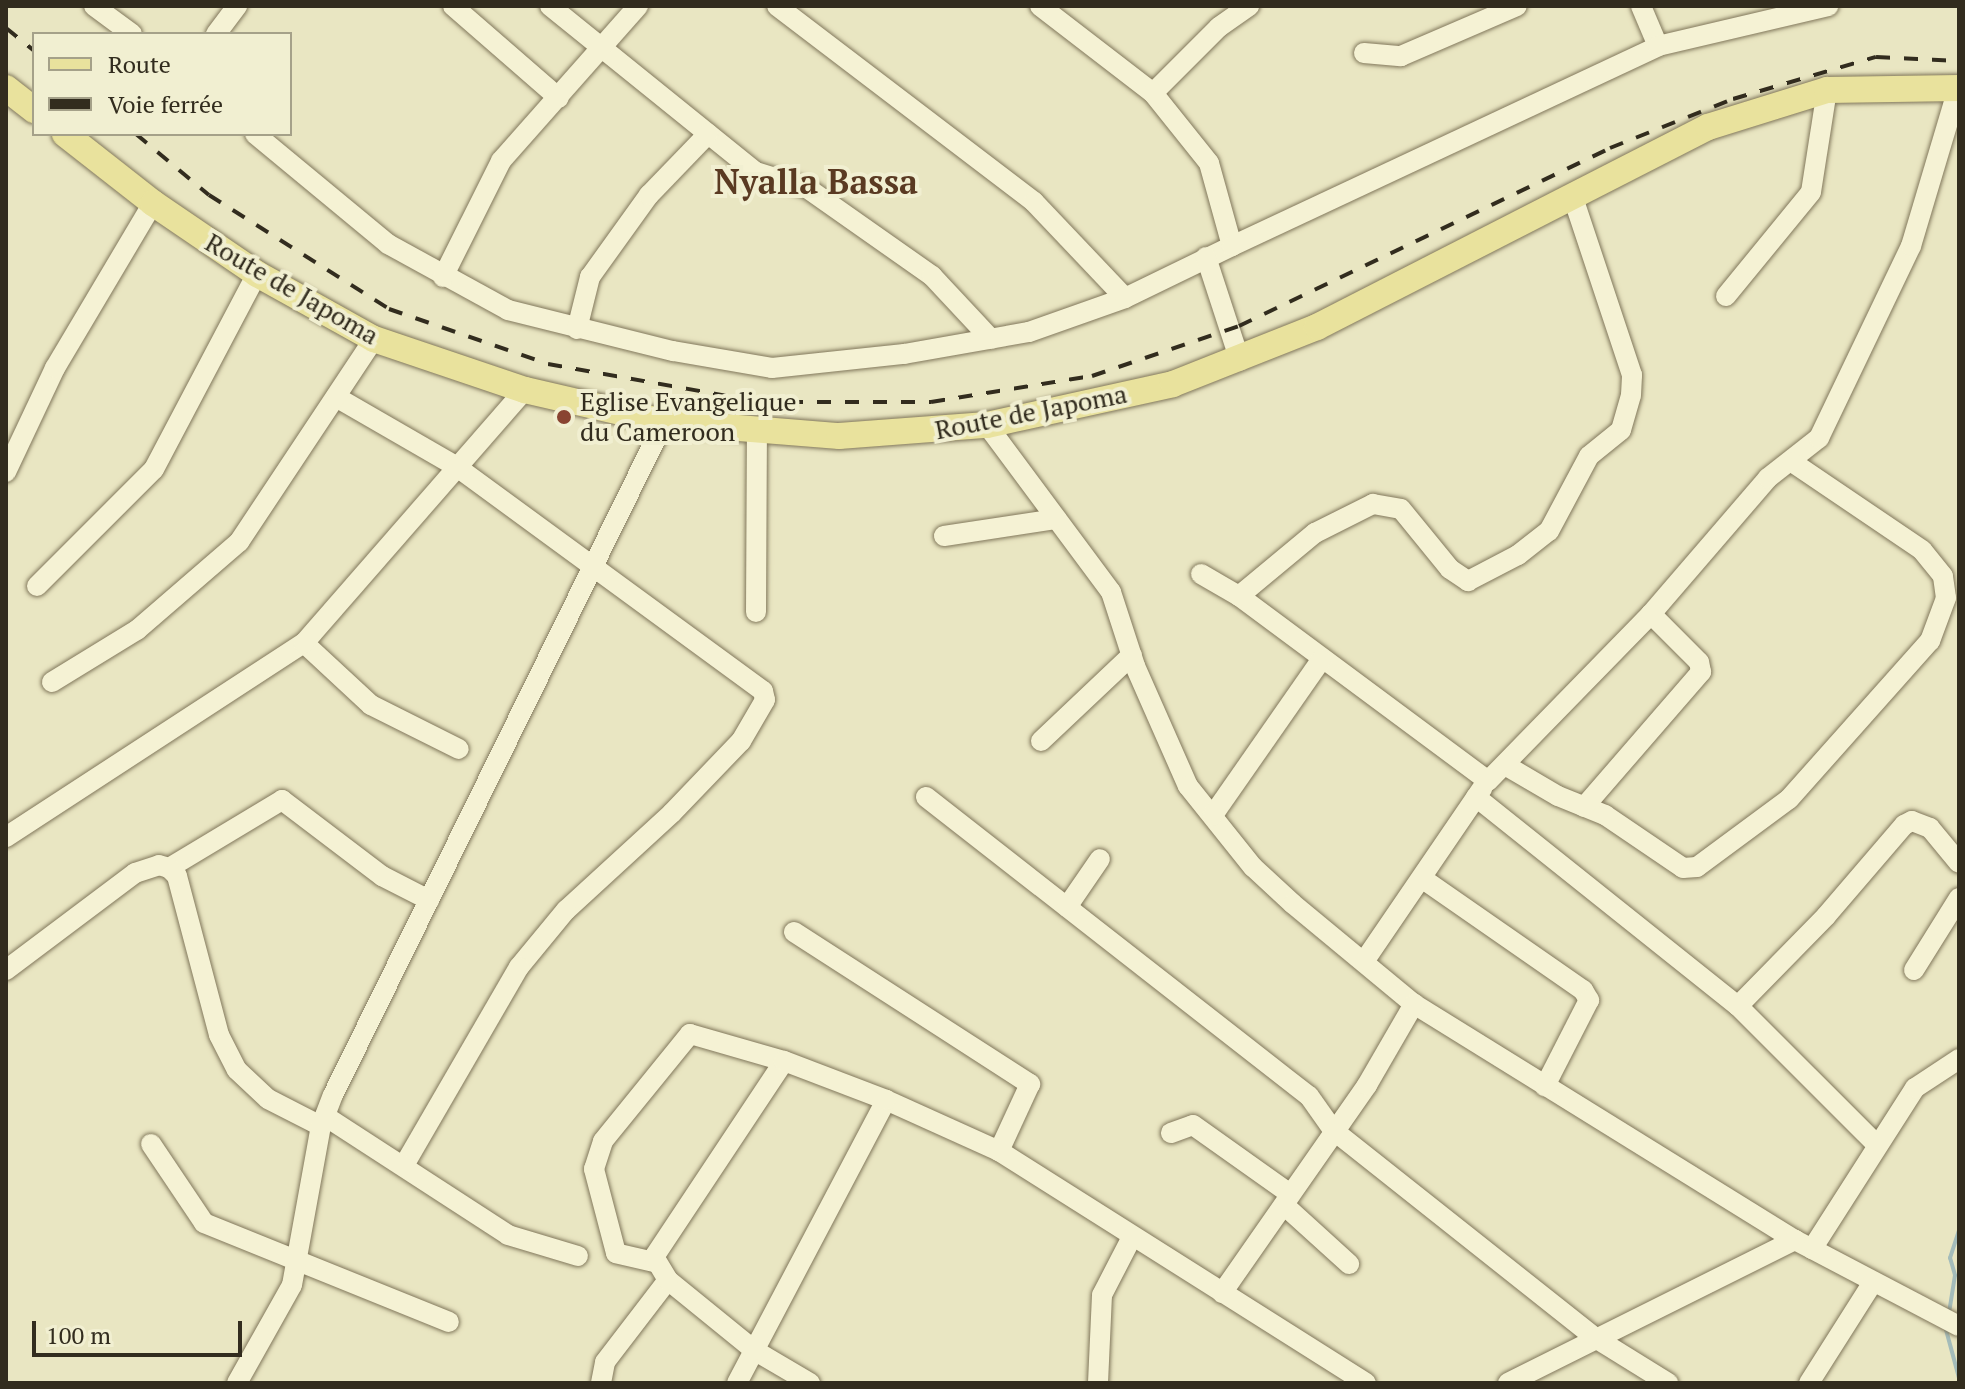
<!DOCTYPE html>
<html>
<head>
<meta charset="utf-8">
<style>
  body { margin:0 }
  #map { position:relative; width:1965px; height:1389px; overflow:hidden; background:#e9e6c2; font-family:"PT Serif",serif }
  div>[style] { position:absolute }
  .stream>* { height:4px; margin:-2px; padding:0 2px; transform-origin:2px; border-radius:2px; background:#a4bcba }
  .roads { filter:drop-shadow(0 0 2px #81775b) drop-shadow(0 0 2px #81775b) }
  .minor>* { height:20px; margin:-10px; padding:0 10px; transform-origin:10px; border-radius:10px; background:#f5f2d4 }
  .major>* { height:26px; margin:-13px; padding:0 13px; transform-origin:13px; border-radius:13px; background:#e9e29d }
  .rail>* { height:4px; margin-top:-2px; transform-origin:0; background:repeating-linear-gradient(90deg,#322c1e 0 14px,transparent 0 28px) }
  .dots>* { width:22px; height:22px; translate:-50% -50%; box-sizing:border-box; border:4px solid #f1efd1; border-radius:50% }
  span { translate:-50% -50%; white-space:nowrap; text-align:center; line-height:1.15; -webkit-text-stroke:8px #f1efd1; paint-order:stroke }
  .street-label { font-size:26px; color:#322c1e }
  .poi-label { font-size:26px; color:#322c1e }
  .left { translate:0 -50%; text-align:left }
  .district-label { font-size:34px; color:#5a3a22; font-weight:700 }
  .frame { position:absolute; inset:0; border:8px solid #322c1e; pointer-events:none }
  .legend { position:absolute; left:32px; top:32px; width:260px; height:104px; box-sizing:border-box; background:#f1efd1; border:2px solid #a5a189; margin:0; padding:10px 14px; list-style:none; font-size:24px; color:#322c1e }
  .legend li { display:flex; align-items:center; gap:16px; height:40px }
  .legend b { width:40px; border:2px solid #a5a189 }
  .scale { position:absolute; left:32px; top:1321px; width:210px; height:36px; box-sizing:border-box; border:4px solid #322c1e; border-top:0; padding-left:10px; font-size:24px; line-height:28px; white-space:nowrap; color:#322c1e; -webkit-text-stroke:6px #f1efd1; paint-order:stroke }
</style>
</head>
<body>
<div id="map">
  <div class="stream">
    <div style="left:1949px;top:1313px;width:38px;rotate:-81deg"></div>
    <div style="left:1955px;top:1275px;width:18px;rotate:-106deg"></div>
    <div style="left:1950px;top:1258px;width:28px;rotate:-72deg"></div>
    <div style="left:1945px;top:1326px;width:54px;rotate:74.9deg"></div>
  </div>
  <div class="roads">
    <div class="minor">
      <div style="left:94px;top:6px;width:47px;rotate:36.4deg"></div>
      <div style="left:453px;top:6px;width:140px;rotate:41deg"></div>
      <div style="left:550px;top:6px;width:265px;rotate:38.9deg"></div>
      <div style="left:756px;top:172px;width:53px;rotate:17.4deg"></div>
      <div style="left:807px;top:188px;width:153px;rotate:35.1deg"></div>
      <div style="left:932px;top:276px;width:86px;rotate:46.9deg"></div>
      <div style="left:777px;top:6px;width:323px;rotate:37.3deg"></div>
      <div style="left:1034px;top:202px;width:132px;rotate:46.5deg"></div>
      <div style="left:1040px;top:6px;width:143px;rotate:37.6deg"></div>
      <div style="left:1153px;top:93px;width:93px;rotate:-45deg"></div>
      <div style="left:1219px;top:27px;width:37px;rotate:-35deg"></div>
      <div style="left:1641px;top:6px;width:43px;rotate:67deg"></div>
      <div style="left:216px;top:34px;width:35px;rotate:-53deg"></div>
      <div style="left:1364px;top:53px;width:37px;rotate:5deg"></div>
      <div style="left:1401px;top:56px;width:126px;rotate:-23.3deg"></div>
      <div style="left:255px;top:134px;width:173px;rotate:39.6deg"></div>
      <div style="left:388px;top:244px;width:137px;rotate:28.8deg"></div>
      <div style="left:508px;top:310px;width:170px;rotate:14deg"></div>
      <div style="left:673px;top:351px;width:100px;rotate:9.7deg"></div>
      <div style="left:772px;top:368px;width:133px;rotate:-6.1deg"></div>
      <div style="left:904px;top:354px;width:127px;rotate:-10deg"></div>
      <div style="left:1029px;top:332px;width:102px;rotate:-19.5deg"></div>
      <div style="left:1125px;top:298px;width:119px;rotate:-25.9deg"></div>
      <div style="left:1232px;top:246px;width:86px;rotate:-105.5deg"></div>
      <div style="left:1209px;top:163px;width:90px;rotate:-128.7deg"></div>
      <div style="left:1232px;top:246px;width:471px;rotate:-25.1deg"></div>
      <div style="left:1658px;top:46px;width:175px;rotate:-13.2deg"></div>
      <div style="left:1206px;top:257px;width:109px;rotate:71.9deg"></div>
      <div style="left:443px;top:277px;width:130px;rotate:-63.4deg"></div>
      <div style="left:501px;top:161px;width:207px;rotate:-48.5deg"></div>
      <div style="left:1726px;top:296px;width:134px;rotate:-50.7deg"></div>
      <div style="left:1811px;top:192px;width:103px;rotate:-81.1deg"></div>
      <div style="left:577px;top:329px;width:54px;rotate:-76deg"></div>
      <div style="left:590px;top:277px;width:101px;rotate:-54.3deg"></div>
      <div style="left:649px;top:195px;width:85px;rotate:-46deg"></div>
      <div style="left:336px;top:397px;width:140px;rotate:30deg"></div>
      <div style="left:457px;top:467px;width:379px;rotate:36.2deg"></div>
      <div style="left:763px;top:691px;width:9px;rotate:77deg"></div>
      <div style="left:765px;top:700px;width:48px;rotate:120.3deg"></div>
      <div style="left:741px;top:741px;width:100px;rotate:133.8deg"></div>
      <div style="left:672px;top:813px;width:144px;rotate:137.5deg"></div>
      <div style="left:566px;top:910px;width:74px;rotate:129.5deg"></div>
      <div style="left:519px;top:967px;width:229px;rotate:120.1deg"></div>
      <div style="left:987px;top:425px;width:208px;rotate:53.4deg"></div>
      <div style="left:1111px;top:592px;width:78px;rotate:72deg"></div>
      <div style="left:1135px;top:666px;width:131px;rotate:66.2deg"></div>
      <div style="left:1188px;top:786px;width:104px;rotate:51.3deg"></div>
      <div style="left:1253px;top:867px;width:54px;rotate:42.8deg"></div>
      <div style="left:1293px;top:904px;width:157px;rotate:39.6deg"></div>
      <div style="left:1414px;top:1004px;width:448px;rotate:31.8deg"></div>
      <div style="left:1795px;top:1240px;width:185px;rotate:27.7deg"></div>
      <div style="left:6px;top:472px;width:115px;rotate:-64.8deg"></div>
      <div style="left:55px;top:368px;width:192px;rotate:-59.3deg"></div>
      <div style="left:944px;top:536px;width:114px;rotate:-8.6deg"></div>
      <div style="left:1201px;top:574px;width:44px;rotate:30.1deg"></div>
      <div style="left:1239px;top:596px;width:310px;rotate:36.6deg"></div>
      <div style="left:1488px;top:781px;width:233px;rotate:-45.7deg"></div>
      <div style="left:1651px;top:614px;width:179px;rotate:-49.3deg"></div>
      <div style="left:1768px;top:478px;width:65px;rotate:-38.1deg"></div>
      <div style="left:1819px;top:438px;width:213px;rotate:-64.4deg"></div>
      <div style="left:1911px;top:246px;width:165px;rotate:-73.4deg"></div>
      <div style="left:37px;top:586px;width:165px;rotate:-45deg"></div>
      <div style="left:154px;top:469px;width:221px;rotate:-62.2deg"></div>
      <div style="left:1239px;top:596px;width:99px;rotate:-39.7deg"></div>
      <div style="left:1315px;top:533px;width:65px;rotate:-26.6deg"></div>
      <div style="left:1373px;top:504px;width:28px;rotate:10deg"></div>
      <div style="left:1401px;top:509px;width:77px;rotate:50.8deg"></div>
      <div style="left:1450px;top:569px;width:22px;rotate:34deg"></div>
      <div style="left:1468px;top:581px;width:56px;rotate:-27.5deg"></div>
      <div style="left:1518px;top:555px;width:39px;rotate:-38deg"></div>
      <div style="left:1549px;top:531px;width:85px;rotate:-61.9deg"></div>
      <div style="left:1589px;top:456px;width:41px;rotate:-39.1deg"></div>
      <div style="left:1621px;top:430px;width:36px;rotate:-74deg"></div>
      <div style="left:1631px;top:395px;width:20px;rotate:-87deg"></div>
      <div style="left:1632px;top:375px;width:190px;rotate:-108.4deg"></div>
      <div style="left:756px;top:612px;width:179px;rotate:-89.7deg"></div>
      <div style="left:304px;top:643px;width:91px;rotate:42.8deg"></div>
      <div style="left:371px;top:705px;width:98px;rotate:26.6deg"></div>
      <div style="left:52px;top:682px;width:100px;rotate:-31.5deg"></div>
      <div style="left:137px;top:630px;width:135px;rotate:-40.8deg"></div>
      <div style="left:239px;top:542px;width:244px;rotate:-56.4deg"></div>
      <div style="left:1041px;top:741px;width:125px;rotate:-43.4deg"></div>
      <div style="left:1505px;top:765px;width:61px;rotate:30.3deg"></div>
      <div style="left:1558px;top:796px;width:51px;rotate:22deg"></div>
      <div style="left:1605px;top:815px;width:94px;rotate:34.2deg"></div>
      <div style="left:1683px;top:868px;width:14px;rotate:-4deg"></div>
      <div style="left:1697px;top:867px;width:114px;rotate:-36.5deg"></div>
      <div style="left:1789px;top:799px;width:212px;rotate:-48.3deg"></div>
      <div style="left:1930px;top:641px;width:46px;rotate:-69.6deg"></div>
      <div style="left:1946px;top:598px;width:22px;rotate:-98deg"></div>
      <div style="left:1943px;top:576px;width:33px;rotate:-129deg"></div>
      <div style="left:1922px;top:550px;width:157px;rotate:-145.9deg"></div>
      <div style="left:926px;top:797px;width:486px;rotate:38deg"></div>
      <div style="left:1309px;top:1096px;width:42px;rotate:54.8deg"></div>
      <div style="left:1333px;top:1130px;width:337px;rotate:38.4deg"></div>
      <div style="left:1597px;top:1339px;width:84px;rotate:31.8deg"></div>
      <div style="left:1476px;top:797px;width:335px;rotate:38.6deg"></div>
      <div style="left:1738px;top:1006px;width:197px;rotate:45deg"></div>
      <div style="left:1584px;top:807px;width:179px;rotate:-49.1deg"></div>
      <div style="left:1701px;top:672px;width:10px;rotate:-101deg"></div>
      <div style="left:1699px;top:662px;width:68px;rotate:-135deg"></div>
      <div style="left:1213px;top:815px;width:189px;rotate:-55.1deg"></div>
      <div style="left:6px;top:837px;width:356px;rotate:-33.1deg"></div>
      <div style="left:304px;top:643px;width:336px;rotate:-48.9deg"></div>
      <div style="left:169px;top:868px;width:132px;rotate:-31deg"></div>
      <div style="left:282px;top:800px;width:126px;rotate:37.2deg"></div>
      <div style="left:382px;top:876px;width:53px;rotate:27.1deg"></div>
      <div style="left:1423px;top:879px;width:195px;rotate:34.8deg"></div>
      <div style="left:1583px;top:990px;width:12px;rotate:59deg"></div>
      <div style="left:1589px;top:1000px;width:97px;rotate:117.1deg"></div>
      <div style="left:1067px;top:907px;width:58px;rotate:-55.5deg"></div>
      <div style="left:794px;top:932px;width:281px;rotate:32.8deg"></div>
      <div style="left:1030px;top:1084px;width:74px;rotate:114.8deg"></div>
      <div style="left:1365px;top:960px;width:209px;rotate:-55.7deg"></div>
      <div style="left:6px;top:970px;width:161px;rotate:-36.9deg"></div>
      <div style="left:135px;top:873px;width:25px;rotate:-18deg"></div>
      <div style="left:159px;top:865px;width:10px;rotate:17deg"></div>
      <div style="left:169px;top:868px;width:11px;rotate:45deg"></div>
      <div style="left:177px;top:876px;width:164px;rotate:75.2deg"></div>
      <div style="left:219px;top:1035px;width:39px;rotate:63deg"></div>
      <div style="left:237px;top:1070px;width:42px;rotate:43.1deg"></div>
      <div style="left:268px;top:1099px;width:59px;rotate:27deg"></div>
      <div style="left:1914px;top:970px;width:85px;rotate:-58deg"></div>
      <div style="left:1738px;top:1006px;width:126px;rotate:-45.6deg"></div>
      <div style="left:1826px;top:916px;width:120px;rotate:-49.4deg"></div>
      <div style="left:1904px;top:825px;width:9px;rotate:-27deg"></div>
      <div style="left:1912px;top:821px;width:19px;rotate:21deg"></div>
      <div style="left:1930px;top:828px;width:45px;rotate:50.4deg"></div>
      <div style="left:325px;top:1116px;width:218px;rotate:33deg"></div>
      <div style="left:508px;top:1235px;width:73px;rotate:16.7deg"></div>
      <div style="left:1171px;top:1133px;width:23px;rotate:-20deg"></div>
      <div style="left:1193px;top:1125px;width:119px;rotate:35.4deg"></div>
      <div style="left:151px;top:1144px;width:95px;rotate:56.1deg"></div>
      <div style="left:204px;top:1223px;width:264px;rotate:22deg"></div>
      <div style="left:1284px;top:1205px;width:88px;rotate:42.2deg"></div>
      <div style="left:1812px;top:1249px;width:191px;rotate:-57.4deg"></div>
      <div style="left:1915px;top:1088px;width:53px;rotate:-33.4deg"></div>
      <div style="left:654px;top:1262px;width:39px;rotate:-167deg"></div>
      <div style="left:616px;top:1253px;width:87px;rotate:-104.7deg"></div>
      <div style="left:594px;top:1169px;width:29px;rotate:-72deg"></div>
      <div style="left:603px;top:1141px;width:138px;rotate:-50.9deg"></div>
      <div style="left:690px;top:1034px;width:98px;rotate:16deg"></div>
      <div style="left:1222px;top:1293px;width:254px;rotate:-55.1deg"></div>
      <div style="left:1367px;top:1085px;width:94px;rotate:-59.9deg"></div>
      <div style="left:237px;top:1383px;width:112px;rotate:-60.7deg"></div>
      <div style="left:292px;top:1285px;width:162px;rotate:-79.7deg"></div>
      <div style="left:321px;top:1126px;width:33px;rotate:-69deg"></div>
      <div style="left:333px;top:1095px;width:750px;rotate:-63.81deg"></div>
      <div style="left:601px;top:1383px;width:21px;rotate:-79deg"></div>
      <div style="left:605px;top:1362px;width:103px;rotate:-52.5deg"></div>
      <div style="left:737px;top:1383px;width:320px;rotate:-62.2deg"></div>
      <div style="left:886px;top:1100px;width:124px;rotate:24.3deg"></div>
      <div style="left:999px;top:1151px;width:434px;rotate:32.3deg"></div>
      <div style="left:810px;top:1383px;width:65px;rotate:-149.5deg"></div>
      <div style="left:754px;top:1350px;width:111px;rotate:-140.9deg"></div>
      <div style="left:668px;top:1280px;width:27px;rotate:-121deg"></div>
      <div style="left:654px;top:1257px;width:235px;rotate:-56.4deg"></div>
      <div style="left:784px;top:1061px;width:109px;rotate:20.9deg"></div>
      <div style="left:1098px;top:1383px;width:88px;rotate:-87.4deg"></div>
      <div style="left:1102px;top:1295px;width:65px;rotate:-62.7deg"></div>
      <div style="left:1508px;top:1383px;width:321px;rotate:-26.5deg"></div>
      <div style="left:1809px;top:1383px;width:120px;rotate:-57.6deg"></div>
    </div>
    <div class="major">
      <div style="left:6px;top:88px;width:36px;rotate:38deg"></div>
      <div style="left:65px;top:134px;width:112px;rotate:38.1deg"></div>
      <div style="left:153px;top:203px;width:126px;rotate:34.3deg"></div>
      <div style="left:257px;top:274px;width:134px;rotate:29.1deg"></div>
      <div style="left:374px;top:339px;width:159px;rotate:18.7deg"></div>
      <div style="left:525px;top:390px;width:143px;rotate:13deg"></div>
      <div style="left:664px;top:422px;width:176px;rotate:4.6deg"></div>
      <div style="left:839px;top:436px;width:148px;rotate:-4.3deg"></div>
      <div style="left:987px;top:425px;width:190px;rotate:-12.4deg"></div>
      <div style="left:1173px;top:384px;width:155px;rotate:-21.6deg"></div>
      <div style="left:1317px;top:327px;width:439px;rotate:-27.1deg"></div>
      <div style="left:1708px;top:127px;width:125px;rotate:-17.3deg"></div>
      <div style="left:1827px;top:90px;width:132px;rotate:-0.9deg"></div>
    </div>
  </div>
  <div class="rail">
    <div style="left:6px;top:28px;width:36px;rotate:39deg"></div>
    <div style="left:136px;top:134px;width:95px;rotate:39.9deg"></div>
    <div style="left:209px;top:195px;width:213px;rotate:32.3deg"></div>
    <div style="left:389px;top:309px;width:168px;rotate:19.1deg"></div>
    <div style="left:548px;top:364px;width:216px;rotate:10.1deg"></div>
    <div style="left:761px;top:402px;width:170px"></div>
    <div style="left:931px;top:402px;width:163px;rotate:-9.2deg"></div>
    <div style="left:1092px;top:376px;width:155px;rotate:-18.8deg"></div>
    <div style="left:1239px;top:326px;width:411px;rotate:-25.6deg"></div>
    <div style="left:1610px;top:148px;width:132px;rotate:-21.7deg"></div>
    <div style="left:1733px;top:99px;width:149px;rotate:-16.4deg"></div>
    <div style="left:1876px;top:57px;width:83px;rotate:2.8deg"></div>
  </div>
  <div class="dots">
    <div style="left:564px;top:417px;background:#894431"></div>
  </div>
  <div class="street-label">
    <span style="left:292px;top:289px;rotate:30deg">Route de Japoma</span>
    <span style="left:1031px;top:412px;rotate:-11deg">Route de Japoma</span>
  </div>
  <div class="poi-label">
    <span class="left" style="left:580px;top:417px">Eglise Evangelique<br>du Cameroon</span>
  </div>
  <div class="district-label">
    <span style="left:816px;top:182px">Nyalla Bassa</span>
  </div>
  <div class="frame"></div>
  <ul class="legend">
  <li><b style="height:10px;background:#e9e29d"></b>Route</li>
  <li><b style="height:10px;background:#322c1e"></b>Voie ferrée</li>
  </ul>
  <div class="scale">100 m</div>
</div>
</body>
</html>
